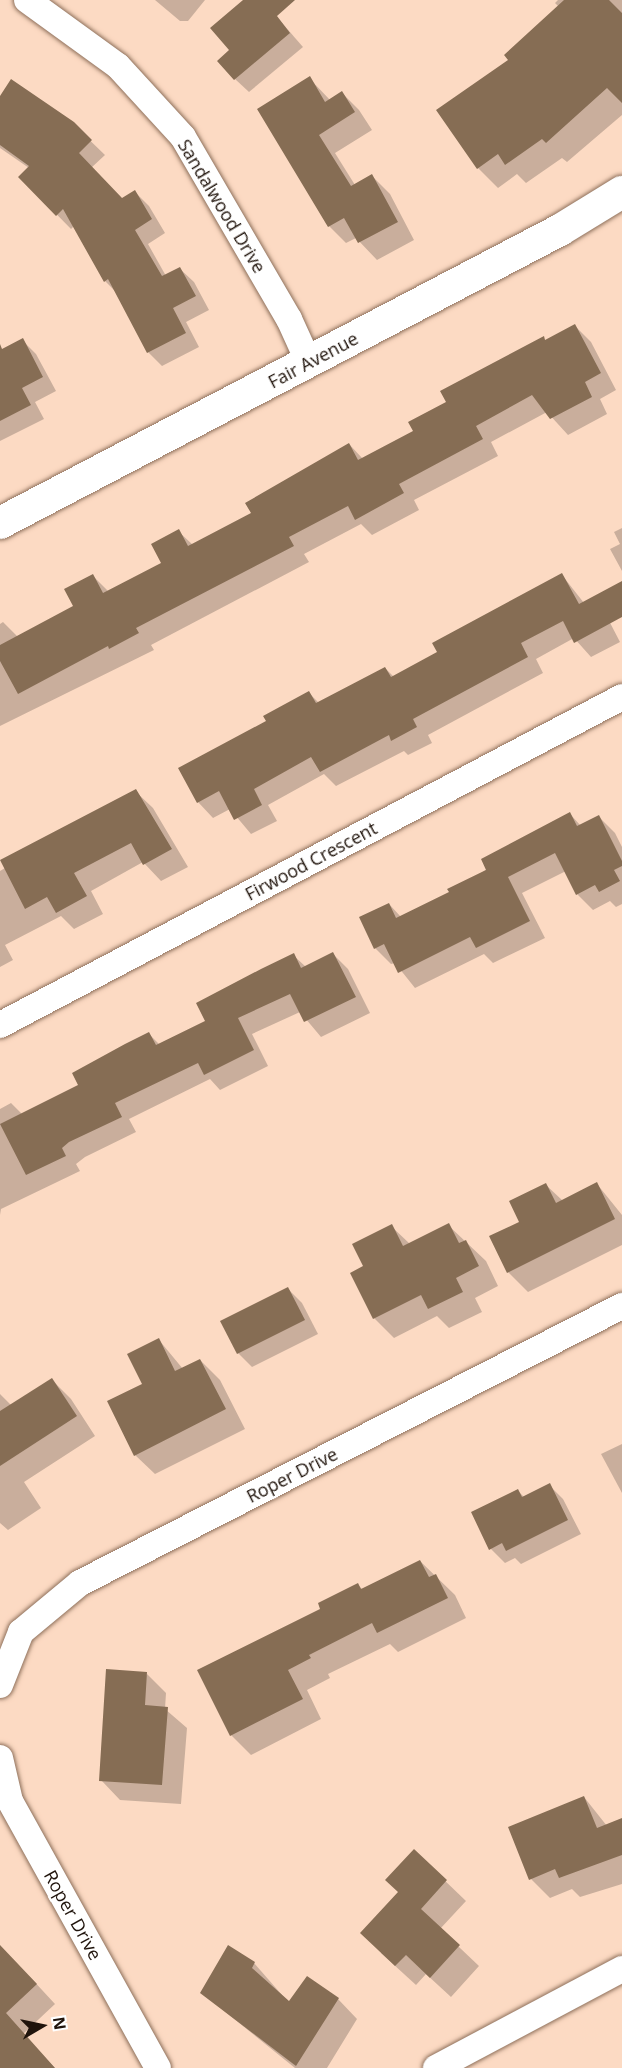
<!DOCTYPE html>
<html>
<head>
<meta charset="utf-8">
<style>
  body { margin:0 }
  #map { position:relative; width:622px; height:2068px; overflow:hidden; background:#fcdac3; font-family:"Open Sans",sans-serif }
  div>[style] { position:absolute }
  .shadow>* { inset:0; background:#0003 }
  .building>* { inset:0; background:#866d54 }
  .roads { filter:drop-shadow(0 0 2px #8e705b) drop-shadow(0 0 2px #8e705b) }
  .minor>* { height:26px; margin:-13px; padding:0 13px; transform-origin:13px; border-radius:13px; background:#fff }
  .tertiary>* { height:32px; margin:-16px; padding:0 16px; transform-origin:16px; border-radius:16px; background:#fff }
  span { translate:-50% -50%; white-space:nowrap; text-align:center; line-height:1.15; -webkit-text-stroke:4.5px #fff; paint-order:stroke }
  .street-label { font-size:18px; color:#20140c }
  .north { position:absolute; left:12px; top:1996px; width:60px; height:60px; -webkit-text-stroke:4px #fff; paint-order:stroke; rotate:81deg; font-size:16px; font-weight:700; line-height:24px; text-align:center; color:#20140c }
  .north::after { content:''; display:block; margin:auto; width:21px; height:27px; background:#20140c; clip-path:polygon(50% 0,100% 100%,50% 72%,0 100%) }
</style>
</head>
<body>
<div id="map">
  <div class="shadow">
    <div style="clip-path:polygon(155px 0,205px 0,188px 21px,180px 21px)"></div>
    <div style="clip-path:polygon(246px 0,262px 0,303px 47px,249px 92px,235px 79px,231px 51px)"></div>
    <div style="clip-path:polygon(558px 0,622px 0,622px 115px,567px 162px,562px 158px,526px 183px,517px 174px,498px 188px,478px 168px,438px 111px,511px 60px,559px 7px,555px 3px)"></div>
    <div style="clip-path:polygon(309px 78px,330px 100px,342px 93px,359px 110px,372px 130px,335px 153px,355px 185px,372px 176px,390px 194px,414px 240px,377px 260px,356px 238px,346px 243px,329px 226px)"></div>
    <div style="clip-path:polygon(0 99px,73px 124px,105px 155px,91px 168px,122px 200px,135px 192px,149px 206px,165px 233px,148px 244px,166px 276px,180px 269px,194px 282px,209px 310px,186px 322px,199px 347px,162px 366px,148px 352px,117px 293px,105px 281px,74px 226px,71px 229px,20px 177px,29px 168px,0 148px)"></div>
    <div style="clip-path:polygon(575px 326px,591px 342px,616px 390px,600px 399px,607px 414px,568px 435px,547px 412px,491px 442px,498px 456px,414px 500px,419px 510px,372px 535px,361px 524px,304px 554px,309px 562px,151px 645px,154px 650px,0 726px,0 624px,3px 622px,18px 637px,75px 607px,93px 576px,109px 592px,163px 563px,178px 531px,193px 545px,253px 513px,349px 444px,363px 459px,415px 432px,448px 402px,543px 338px,546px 341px)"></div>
    <div style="clip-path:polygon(22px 340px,36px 354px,56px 391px,35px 402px,44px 419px,0 441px,0 352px)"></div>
    <div style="clip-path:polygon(622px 528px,622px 571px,610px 549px,620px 544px,614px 532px)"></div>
    <div style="clip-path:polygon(562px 575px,584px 603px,606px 615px,620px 642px,591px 657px,574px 638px,536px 659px,543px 673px,428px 735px,432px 743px,408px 755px,404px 751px,336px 786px,324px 774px,268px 805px,277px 821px,251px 834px,230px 809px,213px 818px,198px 802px,268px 722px,309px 693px,319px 703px,385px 668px,394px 677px,439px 653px)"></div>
    <div style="clip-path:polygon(135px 791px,153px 808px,188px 867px,161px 881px,143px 862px,91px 891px,103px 914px,74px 929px,61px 916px,5px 945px,13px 960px,0 967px,0 871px)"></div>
    <div style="clip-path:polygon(570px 814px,581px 826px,599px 817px,615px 833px,622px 847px,622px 904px,616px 907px,610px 901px,593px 910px,577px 894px,566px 871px,522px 893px,545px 938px,493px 963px,484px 954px,415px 988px,395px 963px,391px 964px,375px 948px,361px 918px,389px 904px,401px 917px,451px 893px)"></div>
    <div style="clip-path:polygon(333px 954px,348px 969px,370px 1013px,321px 1037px,300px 1012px,252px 1034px,268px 1066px,220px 1090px,210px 1079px,129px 1119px,136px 1132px,85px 1157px,76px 1164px,80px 1171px,1px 1209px,0 1215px,0 1109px,11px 1103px,22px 1114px,80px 1086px,149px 1034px,160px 1045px,207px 1022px,293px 955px,306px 967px)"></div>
    <div style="clip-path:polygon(597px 1184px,622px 1215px,622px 1245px,528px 1292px,508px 1272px,521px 1222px,546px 1185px,563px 1201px)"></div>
    <div style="clip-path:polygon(448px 1225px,486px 1261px,498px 1286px,475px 1298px,482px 1312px,449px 1328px,437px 1316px,394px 1338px,374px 1318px,352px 1274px,366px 1267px,391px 1226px,410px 1244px)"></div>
    <div style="clip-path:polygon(288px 1289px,302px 1303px,318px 1334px,252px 1367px,238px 1353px)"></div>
    <div style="clip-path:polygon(159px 1340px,183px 1369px,200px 1360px,220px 1380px,245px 1429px,155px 1474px,135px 1455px,144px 1385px)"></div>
    <div style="clip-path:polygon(52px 1380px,71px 1399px,95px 1436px,24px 1482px,41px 1508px,8px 1530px,0 1523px,0 1394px,12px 1406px)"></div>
    <div style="clip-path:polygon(622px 1444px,622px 1493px,601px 1454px)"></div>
    <div style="clip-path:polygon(549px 1485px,563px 1499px,581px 1534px,521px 1564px,515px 1558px,505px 1563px,491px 1549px,517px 1490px,525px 1498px)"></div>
    <div style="clip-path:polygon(420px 1561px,455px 1595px,466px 1618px,398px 1652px,390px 1644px,328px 1674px,330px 1678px,307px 1690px,321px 1719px,251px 1755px,231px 1735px,322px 1609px,358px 1585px,363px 1590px)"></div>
    <div style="clip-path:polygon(147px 1674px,166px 1693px,165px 1709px,187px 1728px,181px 1804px,120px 1800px,101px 1780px)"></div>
    <div style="clip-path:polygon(584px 1797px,607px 1826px,622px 1820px,622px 1884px,580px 1897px,572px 1889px,550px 1898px,531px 1879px)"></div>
    <div style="clip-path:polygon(414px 1851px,466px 1901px,440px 1929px,479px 1966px,451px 1997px,426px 1974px,416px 1985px,381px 1953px)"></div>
    <div style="clip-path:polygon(254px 1963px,289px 2003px,338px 1999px,357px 2019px,327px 2068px,295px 2068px,202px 1993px)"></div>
    <div style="clip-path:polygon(0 1966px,30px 1977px,55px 2004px,23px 2034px,55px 2068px,0 2068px)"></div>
  </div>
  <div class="building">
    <div style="clip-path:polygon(243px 0,295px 0,277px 16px,290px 33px,234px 80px,217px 61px,229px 50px,210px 28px)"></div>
    <div style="clip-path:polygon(564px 0,609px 0,622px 13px,622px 103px,607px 88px,546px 143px,542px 139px,505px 165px,498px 154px,477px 169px,436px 110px,508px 60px,504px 55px)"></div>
    <div style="clip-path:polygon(310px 76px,325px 102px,342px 91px,355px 112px,319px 135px,351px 186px,372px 174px,398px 222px,358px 243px,344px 218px,328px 227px,257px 109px)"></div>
    <div style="clip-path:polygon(11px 79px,74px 122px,92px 140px,79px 153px,122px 198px,135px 190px,152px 219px,135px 230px,162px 276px,180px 267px,196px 296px,173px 308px,186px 333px,147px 353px,108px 279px,104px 282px,63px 209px,56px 216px,18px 177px,29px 166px,0 145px,0 96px)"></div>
    <div style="clip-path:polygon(575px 324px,601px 373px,585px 382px,592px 397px,550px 419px,532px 395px,476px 426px,483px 439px,399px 484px,404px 493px,355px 520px,348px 506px,289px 537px,294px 546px,136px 628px,139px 633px,109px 649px,108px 646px,18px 694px,0 661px,0 645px,73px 606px,64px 589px,93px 574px,103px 593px,161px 563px,151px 544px,179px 529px,188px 546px,251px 513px,245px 503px,349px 443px,358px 460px,413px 431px,408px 422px,446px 402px,440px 391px,544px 336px,545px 340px)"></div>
    <div style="clip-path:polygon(23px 338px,43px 377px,22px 388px,31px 405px,0 421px,0 344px,2px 349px)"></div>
    <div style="clip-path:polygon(562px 573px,579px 604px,622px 581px,622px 617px,574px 643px,563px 621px,521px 643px,528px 657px,413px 719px,417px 727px,391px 741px,389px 735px,320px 772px,311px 757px,254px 789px,262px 805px,234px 820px,219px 791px,197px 803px,178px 768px,266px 721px,263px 716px,309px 691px,316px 703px,385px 667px,391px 677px,437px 652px,432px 643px)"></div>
    <div style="clip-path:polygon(136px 789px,172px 849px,143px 865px,131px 843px,74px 873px,87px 896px,56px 913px,47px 897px,25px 909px,0 860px)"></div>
    <div style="clip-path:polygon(570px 812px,577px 826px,599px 815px,622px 861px,622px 866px,614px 870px,620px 881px,599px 892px,595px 885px,576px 895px,555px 853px,508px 877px,530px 921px,476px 948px,470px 937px,398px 973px,384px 944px,374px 949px,359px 917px,389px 903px,396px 918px,449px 892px,447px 889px,486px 870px,481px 859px)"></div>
    <div style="clip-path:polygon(333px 952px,356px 997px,304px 1022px,290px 994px,238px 1018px,254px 1050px,204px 1075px,198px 1063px,115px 1103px,122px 1117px,69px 1142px,62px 1148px,66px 1156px,26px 1175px,0 1124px,78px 1085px,72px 1073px,125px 1044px,149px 1032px,156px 1045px,205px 1021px,196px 1003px,261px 969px,294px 953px,301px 968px)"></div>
    <div style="clip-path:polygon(597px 1182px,615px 1219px,507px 1273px,489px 1236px,519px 1222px,509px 1201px,546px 1183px,556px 1203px)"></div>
    <div style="clip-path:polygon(449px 1223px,459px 1243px,466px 1240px,479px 1266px,456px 1278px,463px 1292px,428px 1309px,421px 1295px,373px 1319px,350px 1273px,363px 1266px,352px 1244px,392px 1224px,403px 1246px)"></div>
    <div style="clip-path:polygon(288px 1287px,305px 1320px,237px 1354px,220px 1321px)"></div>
    <div style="clip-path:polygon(159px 1338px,175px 1371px,200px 1359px,226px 1409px,134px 1456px,107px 1401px,142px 1384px,127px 1354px)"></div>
    <div style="clip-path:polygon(52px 1378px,77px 1416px,0 1466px,0 1411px)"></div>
    <div style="clip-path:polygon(550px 1483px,568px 1520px,506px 1551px,502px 1543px,489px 1550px,471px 1512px,518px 1489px,522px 1497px)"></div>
    <div style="clip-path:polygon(420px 1560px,429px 1577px,436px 1574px,448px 1598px,377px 1633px,372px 1623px,309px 1655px,311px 1658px,288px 1670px,303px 1699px,230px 1736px,197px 1670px,320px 1609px,318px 1603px,358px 1583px,361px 1589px)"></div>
    <div style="clip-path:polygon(106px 1669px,147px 1672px,145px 1705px,168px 1707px,162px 1785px,99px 1781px)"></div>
    <div style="clip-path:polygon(584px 1796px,597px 1828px,622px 1818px,622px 1855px,559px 1878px,555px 1869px,529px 1880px,508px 1827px)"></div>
    <div style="clip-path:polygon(414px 1849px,447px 1880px,421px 1909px,460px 1945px,430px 1978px,406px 1955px,395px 1966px,360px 1933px,398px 1892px,385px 1880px)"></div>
    <div style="clip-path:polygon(0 1945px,37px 1984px,6px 2013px,55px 2068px,0 2068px)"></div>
    <div style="clip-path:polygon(228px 1945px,255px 1962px,252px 1968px,289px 2001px,307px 1976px,339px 1998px,296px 2066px,200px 1993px)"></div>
  </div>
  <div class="roads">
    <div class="minor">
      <div style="left:27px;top:0;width:112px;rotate:36deg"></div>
      <div style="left:118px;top:66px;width:96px;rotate:47.5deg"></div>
      <div style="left:183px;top:137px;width:211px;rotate:59.8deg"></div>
      <div style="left:289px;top:319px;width:48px;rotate:65.6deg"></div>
      <div style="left:0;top:1025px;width:703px;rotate:-27.8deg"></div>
      <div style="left:0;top:1685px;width:57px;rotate:-68.4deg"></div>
      <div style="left:21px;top:1632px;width:77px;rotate:-39.7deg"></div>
      <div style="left:80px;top:1583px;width:609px;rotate:-27.07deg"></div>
      <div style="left:0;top:1758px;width:44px;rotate:76.9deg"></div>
      <div style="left:10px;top:1801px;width:305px;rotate:61deg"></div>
      <div style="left:436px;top:2068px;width:211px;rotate:-28deg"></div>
    </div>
    <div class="tertiary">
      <div style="left:0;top:523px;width:632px;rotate:-27.62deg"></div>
      <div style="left:560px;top:230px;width:73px;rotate:-31.5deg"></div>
    </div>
  </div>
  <div class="street-label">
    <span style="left:222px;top:206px;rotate:59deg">Sandalwood Drive</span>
    <span style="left:313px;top:360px;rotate:-28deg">Fair Avenue</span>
    <span style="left:311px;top:861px;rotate:-28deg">Firwood Crescent</span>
    <span style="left:292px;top:1475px;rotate:-27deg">Roper Drive</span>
    <span style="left:73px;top:1915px;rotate:61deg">Roper Drive</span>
  </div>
  <div class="north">N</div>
</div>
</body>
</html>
